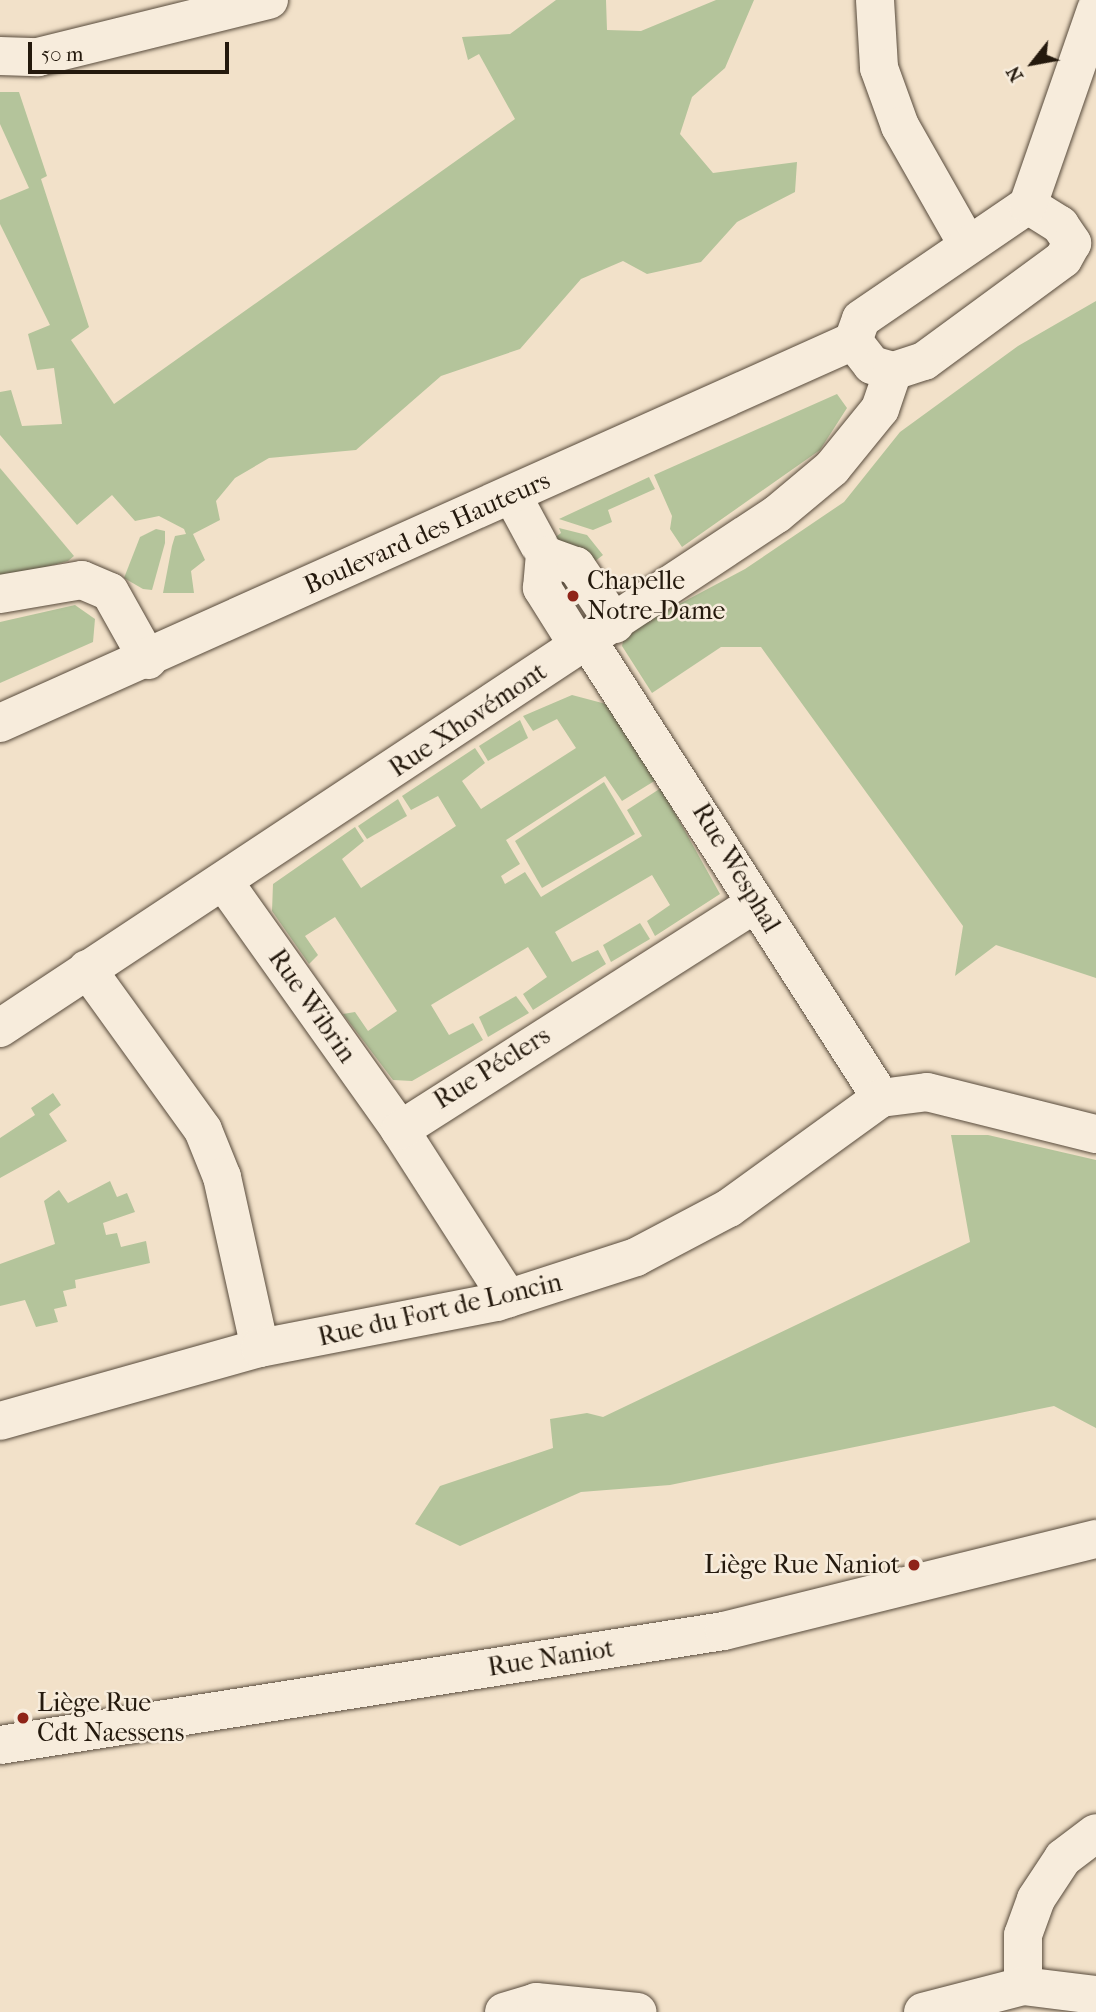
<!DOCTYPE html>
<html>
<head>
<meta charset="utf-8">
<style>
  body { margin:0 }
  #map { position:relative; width:1096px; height:2012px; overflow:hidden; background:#f2e1c9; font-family:"IM FELL French Canon",serif }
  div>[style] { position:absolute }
  .green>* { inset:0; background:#b4c49b }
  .roads { filter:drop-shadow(0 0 2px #584b3c) drop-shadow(0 0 2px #584b3c) }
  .minor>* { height:38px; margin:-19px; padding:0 19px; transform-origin:19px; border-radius:19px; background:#f7ecdc }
  .dots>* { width:19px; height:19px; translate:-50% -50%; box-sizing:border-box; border:4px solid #f7ecdc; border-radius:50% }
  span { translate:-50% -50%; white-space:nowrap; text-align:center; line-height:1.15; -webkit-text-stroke:5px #f7ecdc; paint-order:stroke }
  .street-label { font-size:26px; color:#24190d }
  .poi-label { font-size:26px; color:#24190d }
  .left { translate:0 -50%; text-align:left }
  .right { translate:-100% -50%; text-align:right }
  .north { position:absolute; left:998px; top:28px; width:70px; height:70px; -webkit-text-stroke:5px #f7ecdc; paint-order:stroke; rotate:239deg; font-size:19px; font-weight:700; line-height:28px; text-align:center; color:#24190d }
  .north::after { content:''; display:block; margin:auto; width:24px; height:32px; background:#24190d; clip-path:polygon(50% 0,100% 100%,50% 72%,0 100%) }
  .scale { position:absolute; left:28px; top:42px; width:201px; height:32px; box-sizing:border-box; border:4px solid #24190d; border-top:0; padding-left:9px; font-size:21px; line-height:24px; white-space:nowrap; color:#24190d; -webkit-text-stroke:5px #f7ecdc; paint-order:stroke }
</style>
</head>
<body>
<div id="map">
  <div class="green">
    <div style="clip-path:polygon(556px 0,606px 0,607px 30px,641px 31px,716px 0,754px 0,725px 68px,692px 97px,680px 134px,713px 173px,797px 162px,795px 192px,737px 222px,701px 262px,647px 274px,623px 261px,581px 279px,520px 349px,441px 376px,356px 450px,269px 458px,235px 478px,216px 501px,220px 520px,193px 534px,205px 560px,191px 571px,194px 593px,163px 593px,172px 546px,175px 536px,186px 534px,184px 529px,159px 516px,135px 521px,112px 495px,77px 525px,0 435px,0 392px,11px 390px,22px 426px,62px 424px,54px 368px,37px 370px,28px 334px,50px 325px,0 224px,0 200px,29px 188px,0 124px,0 92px,19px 92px,47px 176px,41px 179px,89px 327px,71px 340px,114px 404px,515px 119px,479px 54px,468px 60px,462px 37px,510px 34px)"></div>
    <div style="clip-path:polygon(1096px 301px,1096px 978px,996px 945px,955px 976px,963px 926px,761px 647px,721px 647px,652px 693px,622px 646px,625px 633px,745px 569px,844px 502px,900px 432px,1018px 346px)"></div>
    <div style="clip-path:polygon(837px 394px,847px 408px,820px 450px,682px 547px,670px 529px,672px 516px,654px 475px)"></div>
    <div style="clip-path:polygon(0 468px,74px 556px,68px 561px,0 579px)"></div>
    <div style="clip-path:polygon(649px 477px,655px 489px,608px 510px,612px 522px,593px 530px,559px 519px)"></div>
    <div style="clip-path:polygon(559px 528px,587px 535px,603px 555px,594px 562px,550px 541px,561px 533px)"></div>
    <div style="clip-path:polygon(156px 529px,165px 531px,165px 543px,152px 590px,143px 589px,124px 578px,140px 537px)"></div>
    <div style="clip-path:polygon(75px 605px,95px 619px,93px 642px,0 683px,0 622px)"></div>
    <div style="clip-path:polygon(572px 695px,606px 704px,656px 780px,622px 801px,605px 776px,506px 840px,520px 864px,501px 876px,505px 884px,525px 872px,541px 897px,642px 836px,627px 810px,661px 788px,720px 894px,655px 936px,647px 921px,670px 905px,652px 875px,555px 932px,572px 962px,598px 950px,606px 964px,533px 1010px,523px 994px,547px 977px,528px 947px,431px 1005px,449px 1035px,473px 1023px,483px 1040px,412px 1081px,393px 1080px,343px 1014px,355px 1012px,368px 1031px,397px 1011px,335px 917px,305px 936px,318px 955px,309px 964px,272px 911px,273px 884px,355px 827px,364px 841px,342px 859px,361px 888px,456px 826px,438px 796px,411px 810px,402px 796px,475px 748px,485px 763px,462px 781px,481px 809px,576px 748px,557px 719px,533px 731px,523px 716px)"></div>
    <div style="clip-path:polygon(520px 720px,528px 738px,488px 761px,479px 746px)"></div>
    <div style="clip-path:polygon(604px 782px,635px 834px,542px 888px,515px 841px)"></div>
    <div style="clip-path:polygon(398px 799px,407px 816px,367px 839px,358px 826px)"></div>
    <div style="clip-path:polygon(640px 923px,650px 939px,611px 962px,603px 945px)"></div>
    <div style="clip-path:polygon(516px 996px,529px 1013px,488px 1037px,479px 1017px)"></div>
    <div style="clip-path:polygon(53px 1093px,61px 1105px,49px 1114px,67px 1141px,0 1178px,0 1138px,35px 1115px,31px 1108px)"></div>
    <div style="clip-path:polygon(951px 1135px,988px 1135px,1096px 1160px,1096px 1428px,1054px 1406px,670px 1485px,581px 1492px,460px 1546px,415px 1524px,440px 1486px,553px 1448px,550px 1419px,587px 1413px,603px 1417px,970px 1242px)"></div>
    <div style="clip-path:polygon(110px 1181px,117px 1197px,127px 1193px,135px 1212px,103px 1223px,106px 1235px,117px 1233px,121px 1247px,146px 1241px,150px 1263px,75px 1280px,76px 1288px,63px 1291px,67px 1306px,54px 1309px,58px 1322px,36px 1327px,25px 1300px,0 1306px,0 1264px,55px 1244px,44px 1201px,59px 1190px,68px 1203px)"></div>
  </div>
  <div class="roads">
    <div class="minor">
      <div style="left:875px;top:0;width:68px;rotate:86.6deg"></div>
      <div style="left:879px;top:68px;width:62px;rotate:70.1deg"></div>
      <div style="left:900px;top:126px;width:133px;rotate:60.4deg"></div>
      <div style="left:0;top:56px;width:38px;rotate:2deg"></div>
      <div style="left:38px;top:57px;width:238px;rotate:-13.9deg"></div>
      <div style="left:1028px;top:205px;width:38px;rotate:32deg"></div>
      <div style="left:1060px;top:225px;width:22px;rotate:56deg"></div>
      <div style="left:1072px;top:243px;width:18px;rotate:119deg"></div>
      <div style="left:1063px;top:259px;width:172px;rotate:143.7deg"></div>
      <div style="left:924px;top:361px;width:33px;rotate:162deg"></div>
      <div style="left:893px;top:371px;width:22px;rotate:-164deg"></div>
      <div style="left:872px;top:365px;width:31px;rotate:-128deg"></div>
      <div style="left:853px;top:341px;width:23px;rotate:-70deg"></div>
      <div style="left:861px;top:319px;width:202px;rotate:-34.3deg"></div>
      <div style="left:1028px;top:205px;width:207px;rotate:-70.8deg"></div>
      <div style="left:512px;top:495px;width:57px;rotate:61.6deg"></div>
      <div style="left:0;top:594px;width:83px;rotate:-9.7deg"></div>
      <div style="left:82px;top:580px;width:30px;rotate:23deg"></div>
      <div style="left:110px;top:592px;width:78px;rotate:60.8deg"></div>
      <div style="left:588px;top:641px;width:543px;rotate:57.33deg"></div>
      <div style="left:579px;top:647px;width:70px;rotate:-122.1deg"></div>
      <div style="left:542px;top:588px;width:33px;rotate:-85deg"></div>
      <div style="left:545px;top:555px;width:33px;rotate:20deg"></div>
      <div style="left:576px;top:566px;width:70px;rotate:56.1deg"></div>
      <div style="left:0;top:723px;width:935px;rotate:-24.12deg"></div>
      <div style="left:224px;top:882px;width:304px;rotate:54.6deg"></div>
      <div style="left:400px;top:1130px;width:200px;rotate:57.3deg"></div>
      <div style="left:87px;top:969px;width:198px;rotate:54.2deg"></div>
      <div style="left:203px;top:1130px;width:51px;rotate:68deg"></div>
      <div style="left:222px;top:1177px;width:175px;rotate:77.5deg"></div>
      <div style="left:0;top:1028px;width:932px;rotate:-33.49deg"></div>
      <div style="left:777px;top:514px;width:72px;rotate:-39.9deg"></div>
      <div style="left:832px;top:468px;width:76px;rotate:-50.9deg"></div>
      <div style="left:880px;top:409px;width:40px;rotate:-71.1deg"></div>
      <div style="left:400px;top:1130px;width:422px;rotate:-32.5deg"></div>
      <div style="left:0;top:1421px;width:270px;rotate:-15.7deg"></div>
      <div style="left:260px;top:1348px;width:241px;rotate:-11deg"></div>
      <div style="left:497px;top:1302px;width:146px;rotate:-17.9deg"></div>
      <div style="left:636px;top:1257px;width:105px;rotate:-27.8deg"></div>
      <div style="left:729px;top:1208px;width:188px;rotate:-35.9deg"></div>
      <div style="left:881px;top:1098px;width:46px;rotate:-7.4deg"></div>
      <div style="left:927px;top:1092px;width:174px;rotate:14deg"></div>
      <div style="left:0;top:1745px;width:733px;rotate:-8.95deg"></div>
      <div style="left:724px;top:1631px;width:383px;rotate:-13.9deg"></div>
      <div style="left:1023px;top:1986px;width:51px;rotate:-90deg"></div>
      <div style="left:1023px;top:1935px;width:38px;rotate:-70deg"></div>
      <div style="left:1036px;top:1899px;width:49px;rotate:-56.6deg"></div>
      <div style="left:1063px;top:1858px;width:41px;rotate:-37.1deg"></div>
      <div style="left:504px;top:2012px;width:34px;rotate:-17deg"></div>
      <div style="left:536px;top:2002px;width:102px;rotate:5.6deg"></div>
      <div style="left:923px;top:2012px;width:103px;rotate:-14.6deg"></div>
      <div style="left:1023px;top:1986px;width:74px;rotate:7deg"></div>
    </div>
  </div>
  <div class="dots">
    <div style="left:573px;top:596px;background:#8f2418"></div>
    <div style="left:914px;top:1565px;background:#8f2418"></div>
    <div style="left:23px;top:1718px;background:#8f2418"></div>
  </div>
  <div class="street-label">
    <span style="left:427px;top:533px;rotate:-24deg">Boulevard des Hauteurs</span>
    <span style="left:468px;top:720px;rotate:-34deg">Rue Xhovémont</span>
    <span style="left:736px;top:868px;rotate:59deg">Rue Wesphal</span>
    <span style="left:312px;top:1006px;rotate:55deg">Rue Wibrin</span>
    <span style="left:492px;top:1068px;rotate:-32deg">Rue Péclers</span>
    <span style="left:440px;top:1310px;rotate:-13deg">Rue du Fort de Loncin</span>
    <span style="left:551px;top:1658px;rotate:-9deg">Rue Naniot</span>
  </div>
  <div class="poi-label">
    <span class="left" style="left:587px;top:596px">Chapelle<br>Notre-Dame</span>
    <span class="right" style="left:900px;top:1565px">Liège Rue Naniot</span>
    <span class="left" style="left:37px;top:1718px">Liège Rue<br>Cdt Naessens</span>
  </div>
  <div class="north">N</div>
  <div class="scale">50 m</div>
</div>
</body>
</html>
